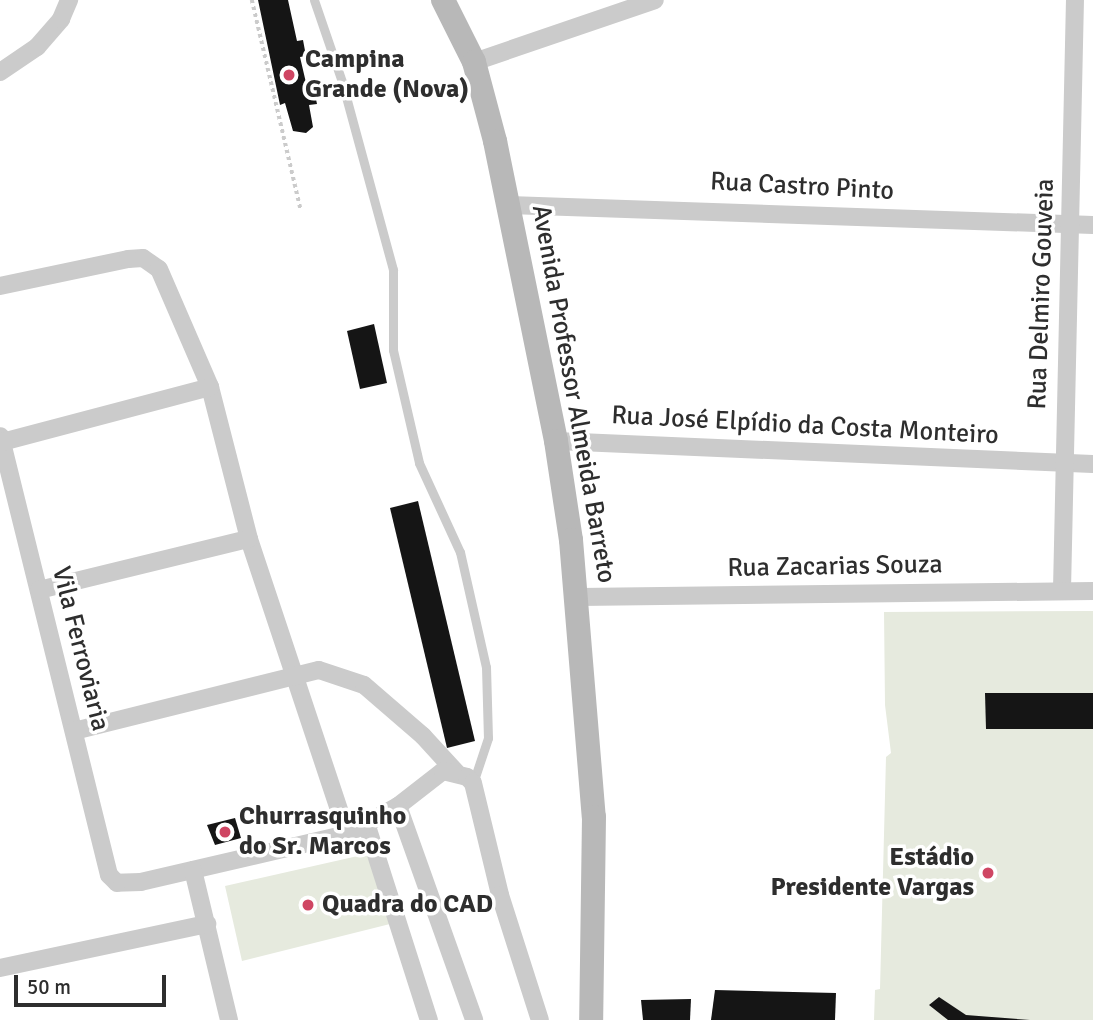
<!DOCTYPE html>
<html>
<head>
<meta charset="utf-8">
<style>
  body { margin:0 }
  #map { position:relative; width:1093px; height:1020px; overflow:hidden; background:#fff; font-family:Signika,sans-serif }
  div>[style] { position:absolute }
  .green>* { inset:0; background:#e6eade }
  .building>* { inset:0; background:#151515 }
  .path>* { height:3.5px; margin-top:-1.75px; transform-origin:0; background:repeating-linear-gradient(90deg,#cbcbcb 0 3.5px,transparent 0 7px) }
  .lane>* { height:9px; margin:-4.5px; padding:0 4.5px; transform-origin:4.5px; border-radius:4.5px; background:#cbcbcb }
  .street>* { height:18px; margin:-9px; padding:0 9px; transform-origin:9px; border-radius:9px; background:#cbcbcb }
  .secondary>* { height:24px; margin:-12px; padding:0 12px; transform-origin:12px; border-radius:12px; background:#b8b8b8 }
  .dots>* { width:19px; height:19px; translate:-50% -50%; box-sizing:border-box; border:4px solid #fff; border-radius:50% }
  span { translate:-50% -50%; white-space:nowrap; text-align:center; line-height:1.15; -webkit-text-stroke:7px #fff; paint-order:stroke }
  .poi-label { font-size:26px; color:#2e2e2e; font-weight:700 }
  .left { translate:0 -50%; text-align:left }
  .right { translate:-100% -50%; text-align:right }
  .street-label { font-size:26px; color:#2e2e2e }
  .scale { position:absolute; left:14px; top:975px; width:152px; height:32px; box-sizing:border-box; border:4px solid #2e2e2e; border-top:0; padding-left:9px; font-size:21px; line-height:24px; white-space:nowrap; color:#2e2e2e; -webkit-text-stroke:5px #fff; paint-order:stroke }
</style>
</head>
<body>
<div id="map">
  <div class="green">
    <div style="clip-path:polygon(1093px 611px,1093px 1020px,874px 1020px,875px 990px,880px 989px,886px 757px,891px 753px,885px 705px,884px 612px)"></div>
    <div style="clip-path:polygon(371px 853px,394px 923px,242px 961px,225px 886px)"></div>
  </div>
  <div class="building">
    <div style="clip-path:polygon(258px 0,288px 0,297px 41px,303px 40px,306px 56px,300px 57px,307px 87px,313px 85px,317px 104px,309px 105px,313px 127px,306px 133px,293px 131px,285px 103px,280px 105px)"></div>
    <div style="clip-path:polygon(374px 324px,387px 383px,360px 389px,347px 331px)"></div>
    <div style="clip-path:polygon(418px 501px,475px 741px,447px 748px,390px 508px)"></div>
    <div style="clip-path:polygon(985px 693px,1093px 693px,1093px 729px,986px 729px)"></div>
    <div style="clip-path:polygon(235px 818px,241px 838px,215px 845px,207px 825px)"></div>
    <div style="clip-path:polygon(715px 990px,836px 993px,835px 1020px,711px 1020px)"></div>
    <div style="clip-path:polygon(939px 997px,966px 1015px,1030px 1020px,948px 1020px,929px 1005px)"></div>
    <div style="clip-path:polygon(691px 999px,690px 1020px,643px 1020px,641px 1000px)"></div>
  </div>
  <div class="path">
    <div style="left:252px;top:0;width:216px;rotate:76.9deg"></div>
  </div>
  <div class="lane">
    <div style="left:314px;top:0;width:87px;rotate:71.1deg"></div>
    <div style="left:342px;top:82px;width:195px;rotate:74.8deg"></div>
    <div style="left:393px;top:270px;width:80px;rotate:90deg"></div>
    <div style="left:393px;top:350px;width:116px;rotate:77deg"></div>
    <div style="left:419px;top:463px;width:98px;rotate:65.3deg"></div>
    <div style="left:460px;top:552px;width:118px;rotate:77.3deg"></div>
    <div style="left:486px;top:667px;width:71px;rotate:88.4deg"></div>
    <div style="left:488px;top:738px;width:47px;rotate:108.4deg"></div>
  </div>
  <div class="street">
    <div style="left:474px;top:62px;width:191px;rotate:-18.9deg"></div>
    <div style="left:0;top:72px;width:45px;rotate:-34deg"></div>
    <div style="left:37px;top:47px;width:37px;rotate:-49deg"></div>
    <div style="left:61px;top:19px;width:21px;rotate:-67deg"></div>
    <div style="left:509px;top:205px;width:584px;rotate:1.96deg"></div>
    <div style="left:0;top:286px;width:131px;rotate:-11.9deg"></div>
    <div style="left:128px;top:259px;width:15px;rotate:-4deg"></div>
    <div style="left:143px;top:258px;width:19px;rotate:35deg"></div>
    <div style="left:159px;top:269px;width:129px;rotate:66.6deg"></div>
    <div style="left:210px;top:387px;width:157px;rotate:75.6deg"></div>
    <div style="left:249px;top:539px;width:311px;rotate:71.6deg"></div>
    <div style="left:347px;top:834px;width:212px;rotate:166.9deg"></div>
    <div style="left:141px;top:882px;width:24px;rotate:178deg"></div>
    <div style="left:117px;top:883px;width:11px;rotate:-135deg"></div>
    <div style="left:109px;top:875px;width:452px;rotate:-103.9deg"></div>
    <div style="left:556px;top:441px;width:537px;rotate:2.45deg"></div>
    <div style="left:2px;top:442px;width:215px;rotate:-14.8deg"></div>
    <div style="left:39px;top:590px;width:216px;rotate:-13.7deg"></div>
    <div style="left:1062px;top:590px;width:590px;rotate:-88.74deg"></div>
    <div style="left:579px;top:597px;width:514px;rotate:-0.67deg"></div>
    <div style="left:74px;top:731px;width:252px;rotate:-14deg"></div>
    <div style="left:319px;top:670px;width:47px;rotate:18.4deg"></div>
    <div style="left:364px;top:685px;width:78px;rotate:40.8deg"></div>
    <div style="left:423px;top:736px;width:49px;rotate:47.5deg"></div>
    <div style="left:398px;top:806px;width:57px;rotate:-37.9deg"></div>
    <div style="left:443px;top:771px;width:25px;rotate:14deg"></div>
    <div style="left:467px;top:777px;width:8px;rotate:45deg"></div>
    <div style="left:473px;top:783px;width:115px;rotate:76.4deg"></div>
    <div style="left:500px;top:895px;width:131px;rotate:72.3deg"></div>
    <div style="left:365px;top:820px;width:210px;rotate:72.3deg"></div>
    <div style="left:347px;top:834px;width:58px;rotate:-28.8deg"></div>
    <div style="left:398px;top:806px;width:227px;rotate:70.4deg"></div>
    <div style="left:193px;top:870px;width:154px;rotate:76.5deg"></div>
    <div style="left:0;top:968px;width:212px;rotate:-12deg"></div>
  </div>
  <div class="secondary">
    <div style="left:443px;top:0;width:69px;rotate:63.4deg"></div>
    <div style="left:474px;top:62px;width:82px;rotate:75.1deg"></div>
    <div style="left:495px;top:141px;width:306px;rotate:78.5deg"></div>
    <div style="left:556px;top:441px;width:100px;rotate:81.4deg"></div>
    <div style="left:571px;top:540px;width:278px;rotate:85.3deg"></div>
    <div style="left:594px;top:817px;width:203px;rotate:90.8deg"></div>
  </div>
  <div class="dots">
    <div style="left:289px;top:75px;background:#cf4663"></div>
    <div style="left:225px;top:832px;background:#cf4663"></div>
    <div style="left:988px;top:873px;background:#cf4663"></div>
    <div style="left:308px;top:905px;background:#cf4663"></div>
  </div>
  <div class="poi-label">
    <span class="left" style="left:305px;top:75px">Campina<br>Grande (Nova)</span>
    <span class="left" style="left:239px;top:832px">Churrasquinho<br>do Sr. Marcos</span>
    <span class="right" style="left:974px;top:873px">Estádio<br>Presidente Vargas</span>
    <span class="left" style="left:322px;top:905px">Quadra do CAD</span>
  </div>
  <div class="street-label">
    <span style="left:802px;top:187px;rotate:3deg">Rua Castro Pinto</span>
    <span style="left:1042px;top:294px;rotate:-88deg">Rua Delmiro Gouveia</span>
    <span style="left:573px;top:394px;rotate:80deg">Avenida Professor Almeida Barreto</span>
    <span style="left:805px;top:426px;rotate:3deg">Rua José Elpídio da Costa Monteiro</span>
    <span style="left:835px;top:567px;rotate:-1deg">Rua Zacarias Souza</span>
    <span style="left:80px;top:649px;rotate:76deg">Vila Ferroviaria</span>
  </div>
  <div class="scale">50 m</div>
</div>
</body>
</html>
